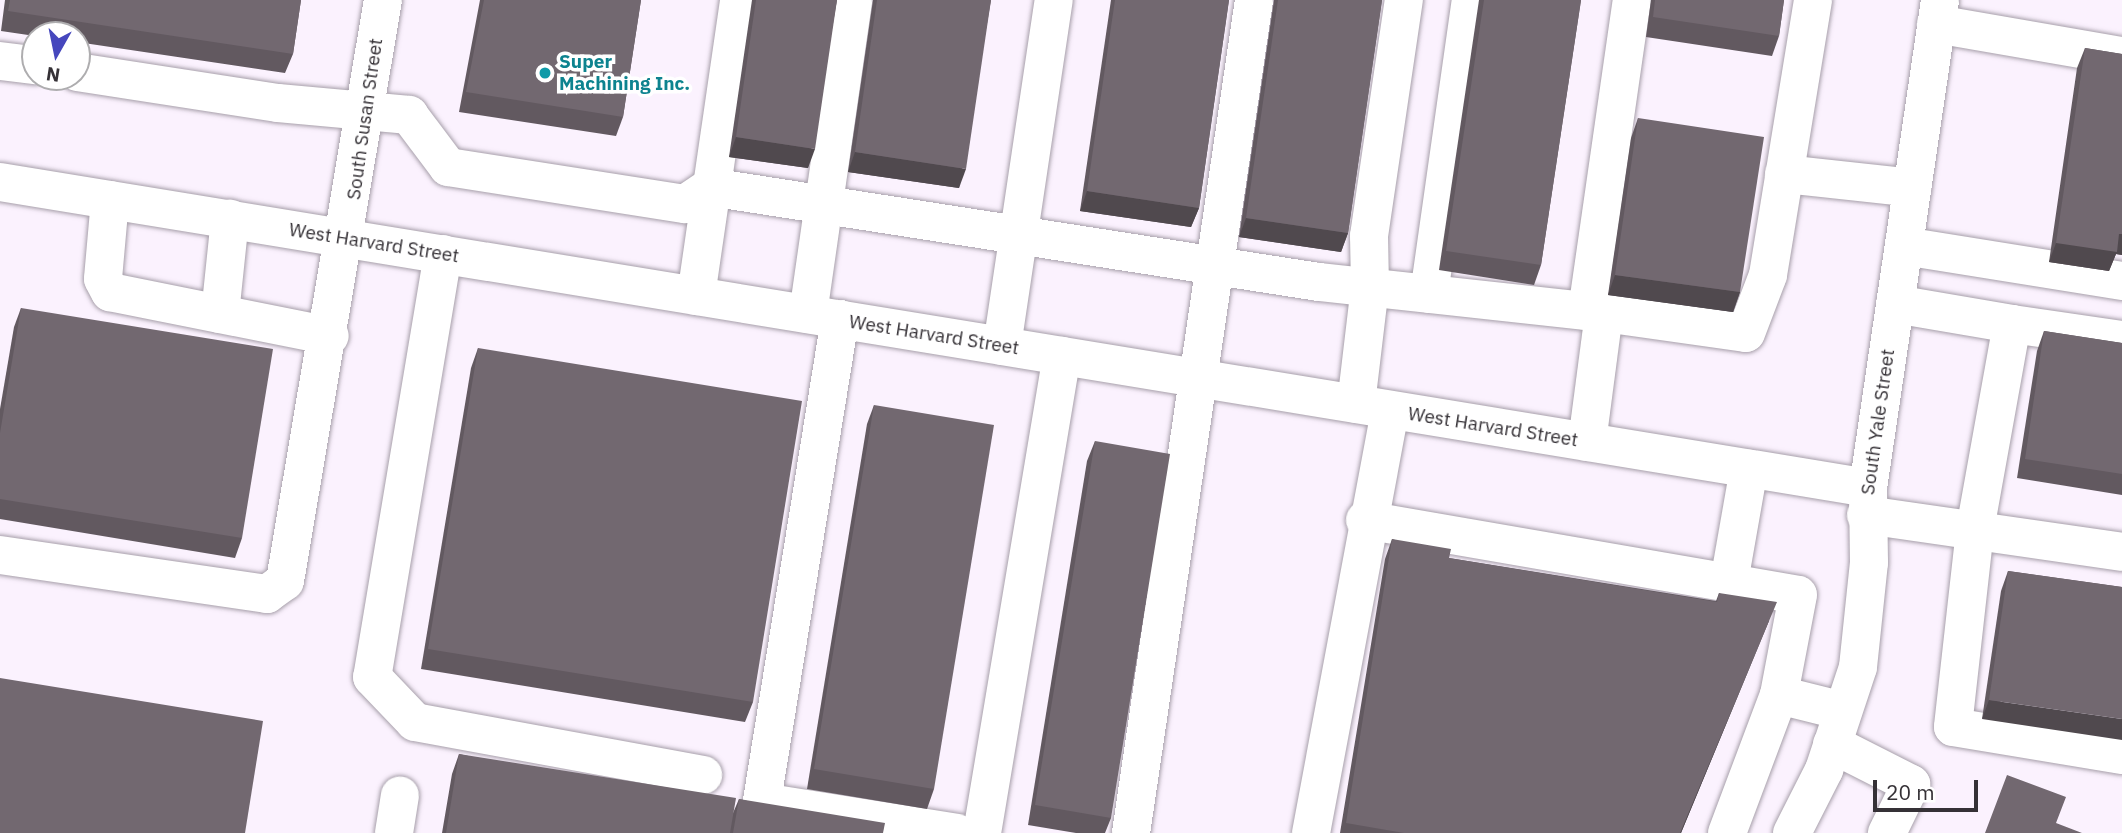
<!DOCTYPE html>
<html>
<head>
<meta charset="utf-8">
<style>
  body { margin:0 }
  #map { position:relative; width:2122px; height:833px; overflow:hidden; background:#fbf2fe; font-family:"IBM Plex Sans",sans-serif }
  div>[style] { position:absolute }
  .roads { filter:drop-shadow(0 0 2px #a79faa) drop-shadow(0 0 2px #a79faa) }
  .minor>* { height:38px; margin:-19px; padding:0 19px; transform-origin:19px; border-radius:19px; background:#fff }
  .wall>* { inset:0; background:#625960 }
  .shaded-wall>* { inset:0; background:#50494e }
  .building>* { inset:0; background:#726870 }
  .dots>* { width:19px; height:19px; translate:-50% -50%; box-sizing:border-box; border:4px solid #fff; border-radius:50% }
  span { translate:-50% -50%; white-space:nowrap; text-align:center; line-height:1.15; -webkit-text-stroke:7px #fff; paint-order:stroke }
  .culture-label { font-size:19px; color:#0d838f; font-weight:700 }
  .left { translate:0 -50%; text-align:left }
  .street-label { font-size:19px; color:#353136 }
  .north { position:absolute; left:21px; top:21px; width:70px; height:70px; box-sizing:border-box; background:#fff; border:2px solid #aeadaf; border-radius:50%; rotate:189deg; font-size:19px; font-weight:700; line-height:28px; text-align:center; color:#353136 }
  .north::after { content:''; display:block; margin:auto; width:24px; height:32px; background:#4647bd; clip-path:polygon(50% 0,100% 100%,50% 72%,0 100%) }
  .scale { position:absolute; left:1873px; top:780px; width:105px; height:32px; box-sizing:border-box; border:4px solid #353136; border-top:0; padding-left:9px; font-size:21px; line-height:24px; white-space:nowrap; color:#353136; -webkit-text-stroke:5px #fff; paint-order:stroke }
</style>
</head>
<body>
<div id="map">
  <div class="roads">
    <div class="minor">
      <div style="left:1936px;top:24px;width:189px;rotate:9.8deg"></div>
      <div style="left:0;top:61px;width:35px;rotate:7deg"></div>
      <div style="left:77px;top:72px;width:203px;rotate:8.8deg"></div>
      <div style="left:278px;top:103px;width:132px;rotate:5.2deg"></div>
      <div style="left:409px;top:115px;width:65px;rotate:53.1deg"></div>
      <div style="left:448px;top:167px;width:240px;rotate:8.9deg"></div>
      <div style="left:685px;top:204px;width:30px;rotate:-34deg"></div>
      <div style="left:710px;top:187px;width:616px;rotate:8.87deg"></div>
      <div style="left:1319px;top:282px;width:287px;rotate:6.2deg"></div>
      <div style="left:1604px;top:313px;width:130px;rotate:97.5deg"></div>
      <div style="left:1784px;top:174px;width:129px;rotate:6.2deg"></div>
      <div style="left:0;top:182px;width:1893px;rotate:9.3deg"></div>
      <div style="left:110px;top:200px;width:79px;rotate:95.1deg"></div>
      <div style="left:103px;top:279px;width:15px;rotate:62deg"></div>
      <div style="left:110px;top:292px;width:224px;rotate:11.3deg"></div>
      <div style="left:1904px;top:246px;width:221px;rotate:9.1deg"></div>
      <div style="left:443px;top:254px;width:429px;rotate:99.5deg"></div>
      <div style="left:372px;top:677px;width:62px;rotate:46.3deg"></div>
      <div style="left:415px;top:722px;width:293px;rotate:10.4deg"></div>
      <div style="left:1429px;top:294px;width:297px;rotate:-81.9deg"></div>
      <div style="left:696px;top:296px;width:299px;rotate:-81.7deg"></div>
      <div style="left:1895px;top:304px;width:119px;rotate:9.7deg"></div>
      <div style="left:1587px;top:311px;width:314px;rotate:-81.8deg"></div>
      <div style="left:1604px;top:313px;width:143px;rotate:8deg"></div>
      <div style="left:1746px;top:333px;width:62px;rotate:-69.2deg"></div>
      <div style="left:1768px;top:275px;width:279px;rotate:-80.7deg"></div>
      <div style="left:220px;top:314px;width:96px;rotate:-84deg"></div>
      <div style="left:808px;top:314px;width:317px;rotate:-81.8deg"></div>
      <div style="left:840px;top:319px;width:489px;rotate:99.2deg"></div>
      <div style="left:762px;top:802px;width:197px;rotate:9deg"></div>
      <div style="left:2122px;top:340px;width:111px;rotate:-171.7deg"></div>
      <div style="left:2012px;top:324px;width:209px;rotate:100.2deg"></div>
      <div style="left:1975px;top:530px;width:198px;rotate:96.4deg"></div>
      <div style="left:1953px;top:727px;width:171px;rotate:9.4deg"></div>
      <div style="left:1002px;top:346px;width:350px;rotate:-81.5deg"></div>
      <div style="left:1356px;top:404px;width:118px;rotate:-83.2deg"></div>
      <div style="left:1370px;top:287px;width:51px;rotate:-91.1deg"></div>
      <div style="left:1369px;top:236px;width:239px;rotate:-81.6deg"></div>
      <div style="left:1866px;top:515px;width:259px;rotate:8.2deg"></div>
      <div style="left:1365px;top:520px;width:439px;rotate:9.8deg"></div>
      <div style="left:1798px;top:595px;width:102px;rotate:100.8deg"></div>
      <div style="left:0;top:555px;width:270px;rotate:8.3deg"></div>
      <div style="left:267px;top:594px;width:22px;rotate:-36deg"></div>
      <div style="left:285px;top:581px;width:589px;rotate:-80.43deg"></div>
      <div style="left:1729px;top:582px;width:115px;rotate:-80deg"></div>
      <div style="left:1832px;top:744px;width:89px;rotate:26.9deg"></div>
      <div style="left:1911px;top:784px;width:55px;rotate:116.1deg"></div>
      <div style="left:394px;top:833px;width:38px;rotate:-81deg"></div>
      <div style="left:982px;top:833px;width:484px;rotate:-80.5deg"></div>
      <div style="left:1131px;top:833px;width:842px;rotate:-81.6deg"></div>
      <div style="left:1311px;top:833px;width:430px;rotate:-79.4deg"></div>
      <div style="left:1727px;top:833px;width:147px;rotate:-69.4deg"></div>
      <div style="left:1779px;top:695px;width:66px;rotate:14deg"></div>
      <div style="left:1792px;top:833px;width:71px;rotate:-63.1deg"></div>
      <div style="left:1824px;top:770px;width:108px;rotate:-71.7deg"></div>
      <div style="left:1858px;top:667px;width:105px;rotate:-84deg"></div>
      <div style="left:1869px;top:563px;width:75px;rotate:-90.8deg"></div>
      <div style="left:1868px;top:488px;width:493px;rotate:-81.6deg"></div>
    </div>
  </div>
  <div class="wall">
    <div style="clip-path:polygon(5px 0,301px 0,293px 54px,285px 73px,77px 42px,77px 35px,35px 36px,1px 31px)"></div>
    <div style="clip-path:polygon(480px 0,641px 0,623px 117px,616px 136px,459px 112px)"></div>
    <div style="clip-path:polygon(752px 0,837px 0,808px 168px,729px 157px)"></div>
    <div style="clip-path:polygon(873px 0,991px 0,959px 188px,848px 172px)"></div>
    <div style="clip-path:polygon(1111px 0,1229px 0,1199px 208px,1191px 227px,1080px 211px)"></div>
    <div style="clip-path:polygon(1274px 0,1382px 0,1348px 233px,1341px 252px,1239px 237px)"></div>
    <div style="clip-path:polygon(1479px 0,1581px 0,1541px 265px,1534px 285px,1439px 270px)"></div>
    <div style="clip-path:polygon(1651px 0,1784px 0,1779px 36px,1772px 56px,1646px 37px)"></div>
    <div style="clip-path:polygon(2085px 48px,2122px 54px,2122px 255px,2116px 254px,2109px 271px,2049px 262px,2077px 68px)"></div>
    <div style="clip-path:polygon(1638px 118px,1740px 292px,1733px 312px,1608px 295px,1631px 138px)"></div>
    <div style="clip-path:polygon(21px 308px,242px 538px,235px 558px,0 519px,0 409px,14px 327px)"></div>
    <div style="clip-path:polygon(2044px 331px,2122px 343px,2122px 495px,2017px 478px,2037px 351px)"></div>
    <div style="clip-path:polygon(478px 348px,753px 702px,745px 722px,421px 669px,471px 368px)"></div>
    <div style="clip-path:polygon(874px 405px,934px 789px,927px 809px,807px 789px,867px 424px)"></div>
    <div style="clip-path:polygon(1095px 441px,1111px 818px,1105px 833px,1076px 833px,1028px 825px,1087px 461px)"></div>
    <div style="clip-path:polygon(1392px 539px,1449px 558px,1716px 601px,1719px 593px,1769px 621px,1681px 833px,1340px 833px,1385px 559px)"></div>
    <div style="clip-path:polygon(2008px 571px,2122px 587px,1982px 719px,2001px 591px)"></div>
    <div style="clip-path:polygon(459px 754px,733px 813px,739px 799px,883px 833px,442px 833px,452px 774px)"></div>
  </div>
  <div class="shaded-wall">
    <div style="clip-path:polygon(736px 137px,815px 149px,808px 168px,729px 157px)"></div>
    <div style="clip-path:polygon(855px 152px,966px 169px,959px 188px,848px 172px)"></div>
    <div style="clip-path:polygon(1087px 191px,1199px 208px,1191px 227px,1080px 211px)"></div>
    <div style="clip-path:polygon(1246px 218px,1348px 233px,1341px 252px,1239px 237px)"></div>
    <div style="clip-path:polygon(2119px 234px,2122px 234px,2122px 255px,2116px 254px,2109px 271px,2049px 262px,2056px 243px)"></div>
    <div style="clip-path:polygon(1615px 275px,1740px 292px,1733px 312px,1608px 295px)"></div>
    <div style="clip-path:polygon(1777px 602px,1769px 621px,1681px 833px,1680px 833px)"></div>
    <div style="clip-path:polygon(1989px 700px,2122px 719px,2122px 740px,1982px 719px)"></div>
  </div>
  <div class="building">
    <div style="clip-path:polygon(10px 0,301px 0,293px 54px,8px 11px)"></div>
    <div style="clip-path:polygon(484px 0,641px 0,623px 117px,466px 92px)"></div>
    <div style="clip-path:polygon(756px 0,837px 0,815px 149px,736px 137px)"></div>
    <div style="clip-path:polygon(877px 0,991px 0,966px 169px,855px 152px)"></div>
    <div style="clip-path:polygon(1115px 0,1229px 0,1199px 208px,1087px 191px)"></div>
    <div style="clip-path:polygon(1278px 0,1382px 0,1348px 233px,1246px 218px)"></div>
    <div style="clip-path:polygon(1484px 0,1581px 0,1541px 265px,1446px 251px)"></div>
    <div style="clip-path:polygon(1655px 0,1784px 0,1779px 36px,1653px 17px)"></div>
    <div style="clip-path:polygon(2085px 48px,2122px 54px,2122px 234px,2119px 234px,2117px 252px,2056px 243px)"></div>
    <div style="clip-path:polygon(1638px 118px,1764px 137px,1740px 292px,1615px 275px)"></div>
    <div style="clip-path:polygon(21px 308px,273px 349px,242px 538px,0 499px,0 433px)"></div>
    <div style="clip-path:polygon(2044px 331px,2122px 343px,2122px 474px,2025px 459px)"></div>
    <div style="clip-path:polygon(478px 348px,802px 401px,753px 702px,428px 649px)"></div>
    <div style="clip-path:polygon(874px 405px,994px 425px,934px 789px,814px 769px)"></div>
    <div style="clip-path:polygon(1095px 441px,1170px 454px,1111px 818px,1035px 805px)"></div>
    <div style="clip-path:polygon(1392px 539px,1451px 549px,1449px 558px,1717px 602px,1719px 593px,1777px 602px,1680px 833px,1404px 833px,1346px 823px)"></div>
    <div style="clip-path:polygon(2008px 571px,2122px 587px,2122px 719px,1989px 700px)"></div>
    <div style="clip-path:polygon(0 678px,263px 721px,245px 833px,0 833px)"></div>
    <div style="clip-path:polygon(459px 754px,736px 798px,730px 833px,446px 833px)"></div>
    <div style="clip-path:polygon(2007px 775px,2066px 797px,2056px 823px,2082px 833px,1985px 833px)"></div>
    <div style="clip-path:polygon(739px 799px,885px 823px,883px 833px,733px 833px)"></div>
  </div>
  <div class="dots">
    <div style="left:545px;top:73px;background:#0f9aa8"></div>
  </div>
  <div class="culture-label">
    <span class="left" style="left:559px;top:73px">Super<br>Machining Inc.</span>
  </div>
  <div class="street-label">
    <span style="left:365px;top:119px;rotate:-82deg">South Susan Street</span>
    <span style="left:374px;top:243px;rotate:9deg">West Harvard Street</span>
    <span style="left:934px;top:335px;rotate:9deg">West Harvard Street</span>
    <span style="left:1878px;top:422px;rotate:-82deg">South Yale Street</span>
    <span style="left:1493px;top:427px;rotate:9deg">West Harvard Street</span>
  </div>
  <div class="north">N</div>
  <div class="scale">20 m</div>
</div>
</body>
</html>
